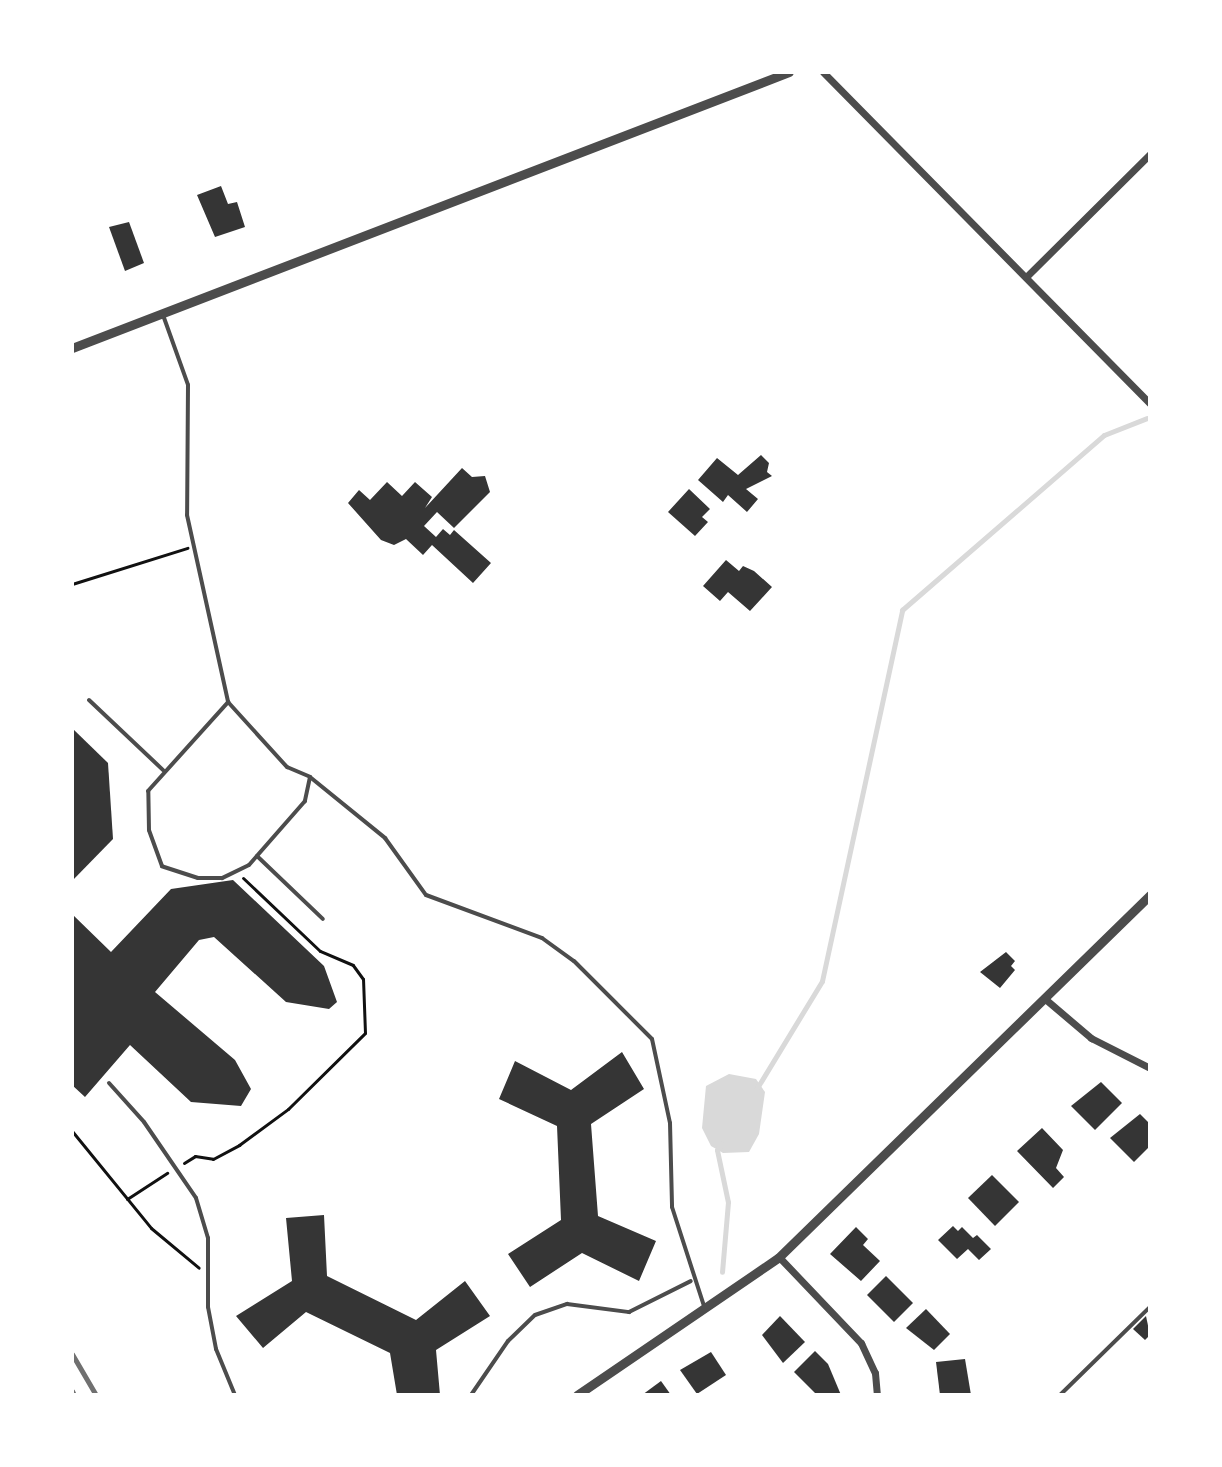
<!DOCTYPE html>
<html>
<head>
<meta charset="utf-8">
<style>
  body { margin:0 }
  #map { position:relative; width:1222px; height:1467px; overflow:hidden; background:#fff; font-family:Barlow,sans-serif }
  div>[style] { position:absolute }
  .water>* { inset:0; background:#d9d9d9 }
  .stream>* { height:5px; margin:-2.5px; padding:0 2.5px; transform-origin:2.5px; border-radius:2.5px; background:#d9d9d9 }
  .building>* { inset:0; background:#353535 }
  .path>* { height:3px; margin:-1.5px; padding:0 1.5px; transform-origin:1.5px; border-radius:1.5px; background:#111 }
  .service>* { height:4px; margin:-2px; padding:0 2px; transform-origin:2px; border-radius:2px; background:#4c4c4c }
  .minor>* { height:7px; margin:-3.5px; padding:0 3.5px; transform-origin:3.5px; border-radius:3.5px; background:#4c4c4c }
  .tertiary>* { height:9px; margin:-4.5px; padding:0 4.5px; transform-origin:4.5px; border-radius:4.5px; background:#4c4c4c }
  .rail>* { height:5px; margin:-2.5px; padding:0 2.5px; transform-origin:2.5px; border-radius:2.5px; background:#707070 }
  span { translate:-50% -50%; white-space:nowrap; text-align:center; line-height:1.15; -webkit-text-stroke:6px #fff; paint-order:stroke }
  .frame { position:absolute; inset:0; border:74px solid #fff; pointer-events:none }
</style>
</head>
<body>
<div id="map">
  <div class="water">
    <div style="clip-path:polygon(729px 1074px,756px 1079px,765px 1092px,759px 1134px,749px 1152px,723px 1153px,711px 1146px,702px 1128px,706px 1086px)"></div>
  </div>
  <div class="stream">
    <div style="left:757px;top:1088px;width:125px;rotate:-58.7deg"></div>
    <div style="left:822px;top:981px;width:380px;rotate:-77.8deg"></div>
    <div style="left:902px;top:610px;width:267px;rotate:-40.9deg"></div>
    <div style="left:1104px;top:435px;width:46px;rotate:-21.6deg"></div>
    <div style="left:721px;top:1144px;width:7px;rotate:124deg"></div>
    <div style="left:717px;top:1150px;width:53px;rotate:78.1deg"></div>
    <div style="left:728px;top:1202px;width:70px;rotate:94.9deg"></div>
  </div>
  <div class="building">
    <div style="clip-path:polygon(221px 186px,228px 204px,237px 202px,245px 227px,215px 237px,197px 195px)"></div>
    <div style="clip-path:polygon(129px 222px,144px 263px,125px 271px,109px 227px)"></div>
    <div style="clip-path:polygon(761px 455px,769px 463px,767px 472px,772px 476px,746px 489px,758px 499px,747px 512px,728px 495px,723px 502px,698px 480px,717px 458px,738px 475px)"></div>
    <div style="clip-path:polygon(462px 468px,472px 477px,485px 476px,490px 492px,454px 528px,437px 512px,424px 526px,436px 537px,443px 529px,450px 535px,454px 530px,491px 563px,473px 583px,432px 545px,423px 555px,406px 539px,394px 545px,381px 540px,348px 503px,359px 490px,370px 500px,387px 482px,402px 496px,415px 482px,432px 497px,425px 508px)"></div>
    <div style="clip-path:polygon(689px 489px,710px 509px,702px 517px,708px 522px,695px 536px,668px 512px)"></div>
    <div style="clip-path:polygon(726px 560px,739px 571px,743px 566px,754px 571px,772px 587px,750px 611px,728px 592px,720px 601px,703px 586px)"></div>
    <div style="clip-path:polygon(72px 728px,108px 763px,113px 839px,72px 881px)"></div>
    <div style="clip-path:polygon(233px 880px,324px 966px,337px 1002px,329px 1009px,286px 1002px,214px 937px,199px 940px,155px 992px,235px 1060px,251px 1089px,241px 1106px,191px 1102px,130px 1045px,85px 1097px,72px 1085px,72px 914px,111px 952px,171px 889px)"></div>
    <div style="clip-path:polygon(1006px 952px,1015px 961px,1011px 966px,1015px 970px,1000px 988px,980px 972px)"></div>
    <div style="clip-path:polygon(622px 1052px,644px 1089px,591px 1124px,598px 1216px,656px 1241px,639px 1281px,582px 1253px,530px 1287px,508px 1254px,561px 1220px,557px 1126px,499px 1099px,515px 1061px,571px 1090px)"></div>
    <div style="clip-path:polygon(1101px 1082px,1122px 1103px,1095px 1130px,1071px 1106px)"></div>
    <div style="clip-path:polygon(1140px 1114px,1150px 1124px,1150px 1146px,1134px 1162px,1110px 1138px)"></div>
    <div style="clip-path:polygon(1042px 1128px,1063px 1150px,1056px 1168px,1064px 1177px,1053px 1188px,1017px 1151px)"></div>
    <div style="clip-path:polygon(992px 1175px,1019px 1202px,995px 1226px,968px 1198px)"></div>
    <div style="clip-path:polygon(324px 1215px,327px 1276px,416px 1320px,465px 1281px,490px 1316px,436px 1350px,440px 1395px,397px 1395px,390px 1353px,306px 1312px,263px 1348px,236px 1316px,292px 1281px,286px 1218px)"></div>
    <div style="clip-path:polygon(953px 1226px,958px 1231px,962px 1227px,973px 1238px,977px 1235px,991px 1249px,979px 1260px,968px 1249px,957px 1259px,938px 1240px)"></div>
    <div style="clip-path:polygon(856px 1227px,868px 1239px,863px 1245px,880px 1261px,861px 1281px,830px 1254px)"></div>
    <div style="clip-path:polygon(886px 1276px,913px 1303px,894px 1322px,867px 1295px)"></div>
    <div style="clip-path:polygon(926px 1309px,950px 1334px,934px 1350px,906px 1328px)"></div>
    <div style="clip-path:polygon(780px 1316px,805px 1342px,783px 1363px,762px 1335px)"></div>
    <div style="clip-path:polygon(1146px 1316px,1150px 1335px,1145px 1340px,1133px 1329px)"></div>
    <div style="clip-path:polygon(815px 1351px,828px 1364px,841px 1395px,817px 1395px,794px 1372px)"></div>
    <div style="clip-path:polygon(711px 1352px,726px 1375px,697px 1394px,680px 1370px)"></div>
    <div style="clip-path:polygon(965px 1359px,971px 1395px,940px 1395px,936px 1362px)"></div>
    <div style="clip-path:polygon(661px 1381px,671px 1395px,642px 1395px)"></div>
  </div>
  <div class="path">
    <div style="left:72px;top:584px;width:121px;rotate:-17.4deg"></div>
    <div style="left:72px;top:1131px;width:125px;rotate:50.8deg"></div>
    <div style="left:151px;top:1228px;width:62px;rotate:39.8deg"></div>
    <div style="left:184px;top:1163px;width:13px;rotate:-32deg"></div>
    <div style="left:195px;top:1156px;width:18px;rotate:9deg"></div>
    <div style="left:213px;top:1159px;width:30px;rotate:-28deg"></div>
    <div style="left:239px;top:1145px;width:61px;rotate:-36.3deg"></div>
    <div style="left:288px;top:1109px;width:108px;rotate:-44.6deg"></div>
    <div style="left:365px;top:1033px;width:54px;rotate:-92.1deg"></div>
    <div style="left:363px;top:979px;width:17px;rotate:-126deg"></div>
    <div style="left:353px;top:965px;width:36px;rotate:-157deg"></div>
    <div style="left:320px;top:951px;width:106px;rotate:-136.5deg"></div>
    <div style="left:127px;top:1199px;width:48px;rotate:-33deg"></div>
  </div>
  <div class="service">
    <div style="left:163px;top:315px;width:74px;rotate:70.3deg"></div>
    <div style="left:188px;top:385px;width:130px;rotate:90.4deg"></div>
    <div style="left:187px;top:515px;width:191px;rotate:77.6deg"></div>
    <div style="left:228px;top:702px;width:88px;rotate:47.8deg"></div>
    <div style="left:287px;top:767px;width:25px;rotate:23deg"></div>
    <div style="left:310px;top:777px;width:25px;rotate:102deg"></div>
    <div style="left:305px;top:801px;width:85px;rotate:131.2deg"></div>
    <div style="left:249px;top:865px;width:30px;rotate:154deg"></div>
    <div style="left:222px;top:878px;width:24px;rotate:180deg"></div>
    <div style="left:198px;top:878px;width:38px;rotate:-162deg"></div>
    <div style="left:162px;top:866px;width:38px;rotate:-110deg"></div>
    <div style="left:149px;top:830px;width:39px;rotate:-91deg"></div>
    <div style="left:148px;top:791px;width:120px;rotate:-48deg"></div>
    <div style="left:89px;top:700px;width:102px;rotate:43.4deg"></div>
    <div style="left:310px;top:777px;width:97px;rotate:39.1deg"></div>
    <div style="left:385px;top:838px;width:70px;rotate:54.3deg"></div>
    <div style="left:426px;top:895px;width:124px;rotate:20.3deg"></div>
    <div style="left:542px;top:938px;width:39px;rotate:36deg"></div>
    <div style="left:574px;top:961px;width:110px;rotate:45deg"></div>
    <div style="left:652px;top:1039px;width:86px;rotate:77.9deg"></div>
    <div style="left:670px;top:1123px;width:84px;rotate:88.6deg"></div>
    <div style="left:672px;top:1207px;width:104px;rotate:72.1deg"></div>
    <div style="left:257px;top:856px;width:91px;rotate:43.7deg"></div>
    <div style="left:109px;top:1083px;width:52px;rotate:48.1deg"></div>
    <div style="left:144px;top:1122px;width:92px;rotate:55.6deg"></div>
    <div style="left:196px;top:1198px;width:42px;rotate:73.3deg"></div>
    <div style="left:208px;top:1238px;width:69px;rotate:90deg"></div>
    <div style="left:208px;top:1307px;width:43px;rotate:79.2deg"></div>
    <div style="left:216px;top:1349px;width:50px;rotate:67.6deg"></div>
    <div style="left:471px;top:1395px;width:65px;rotate:-55.6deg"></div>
    <div style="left:508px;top:1341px;width:37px;rotate:-44deg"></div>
    <div style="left:535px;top:1315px;width:34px;rotate:-19deg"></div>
    <div style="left:567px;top:1304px;width:63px;rotate:7.4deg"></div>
    <div style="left:629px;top:1312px;width:69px;rotate:-26.6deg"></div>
    <div style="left:1060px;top:1395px;width:126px;rotate:-44.4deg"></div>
  </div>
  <div class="minor">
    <div style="left:823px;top:72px;width:466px;rotate:45.4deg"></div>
    <div style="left:1026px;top:277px;width:175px;rotate:-44.8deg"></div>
    <div style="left:1044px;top:998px;width:62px;rotate:40.4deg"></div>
    <div style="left:1091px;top:1038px;width:66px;rotate:27deg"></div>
    <div style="left:779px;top:1257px;width:119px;rotate:46.4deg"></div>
    <div style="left:861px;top:1343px;width:33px;rotate:65deg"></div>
    <div style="left:875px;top:1373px;width:22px;rotate:85deg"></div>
  </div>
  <div class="tertiary">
    <div style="left:72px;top:348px;width:768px;rotate:-21.05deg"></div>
    <div style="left:577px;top:1395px;width:243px;rotate:-34.3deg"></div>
    <div style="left:778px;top:1258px;width:520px;rotate:-44.3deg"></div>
  </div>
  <div class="rail">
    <div style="left:72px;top:1354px;width:48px;rotate:59.7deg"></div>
    <div style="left:72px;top:1391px;width:4px;rotate:63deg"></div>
  </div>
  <div class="frame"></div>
</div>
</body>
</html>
